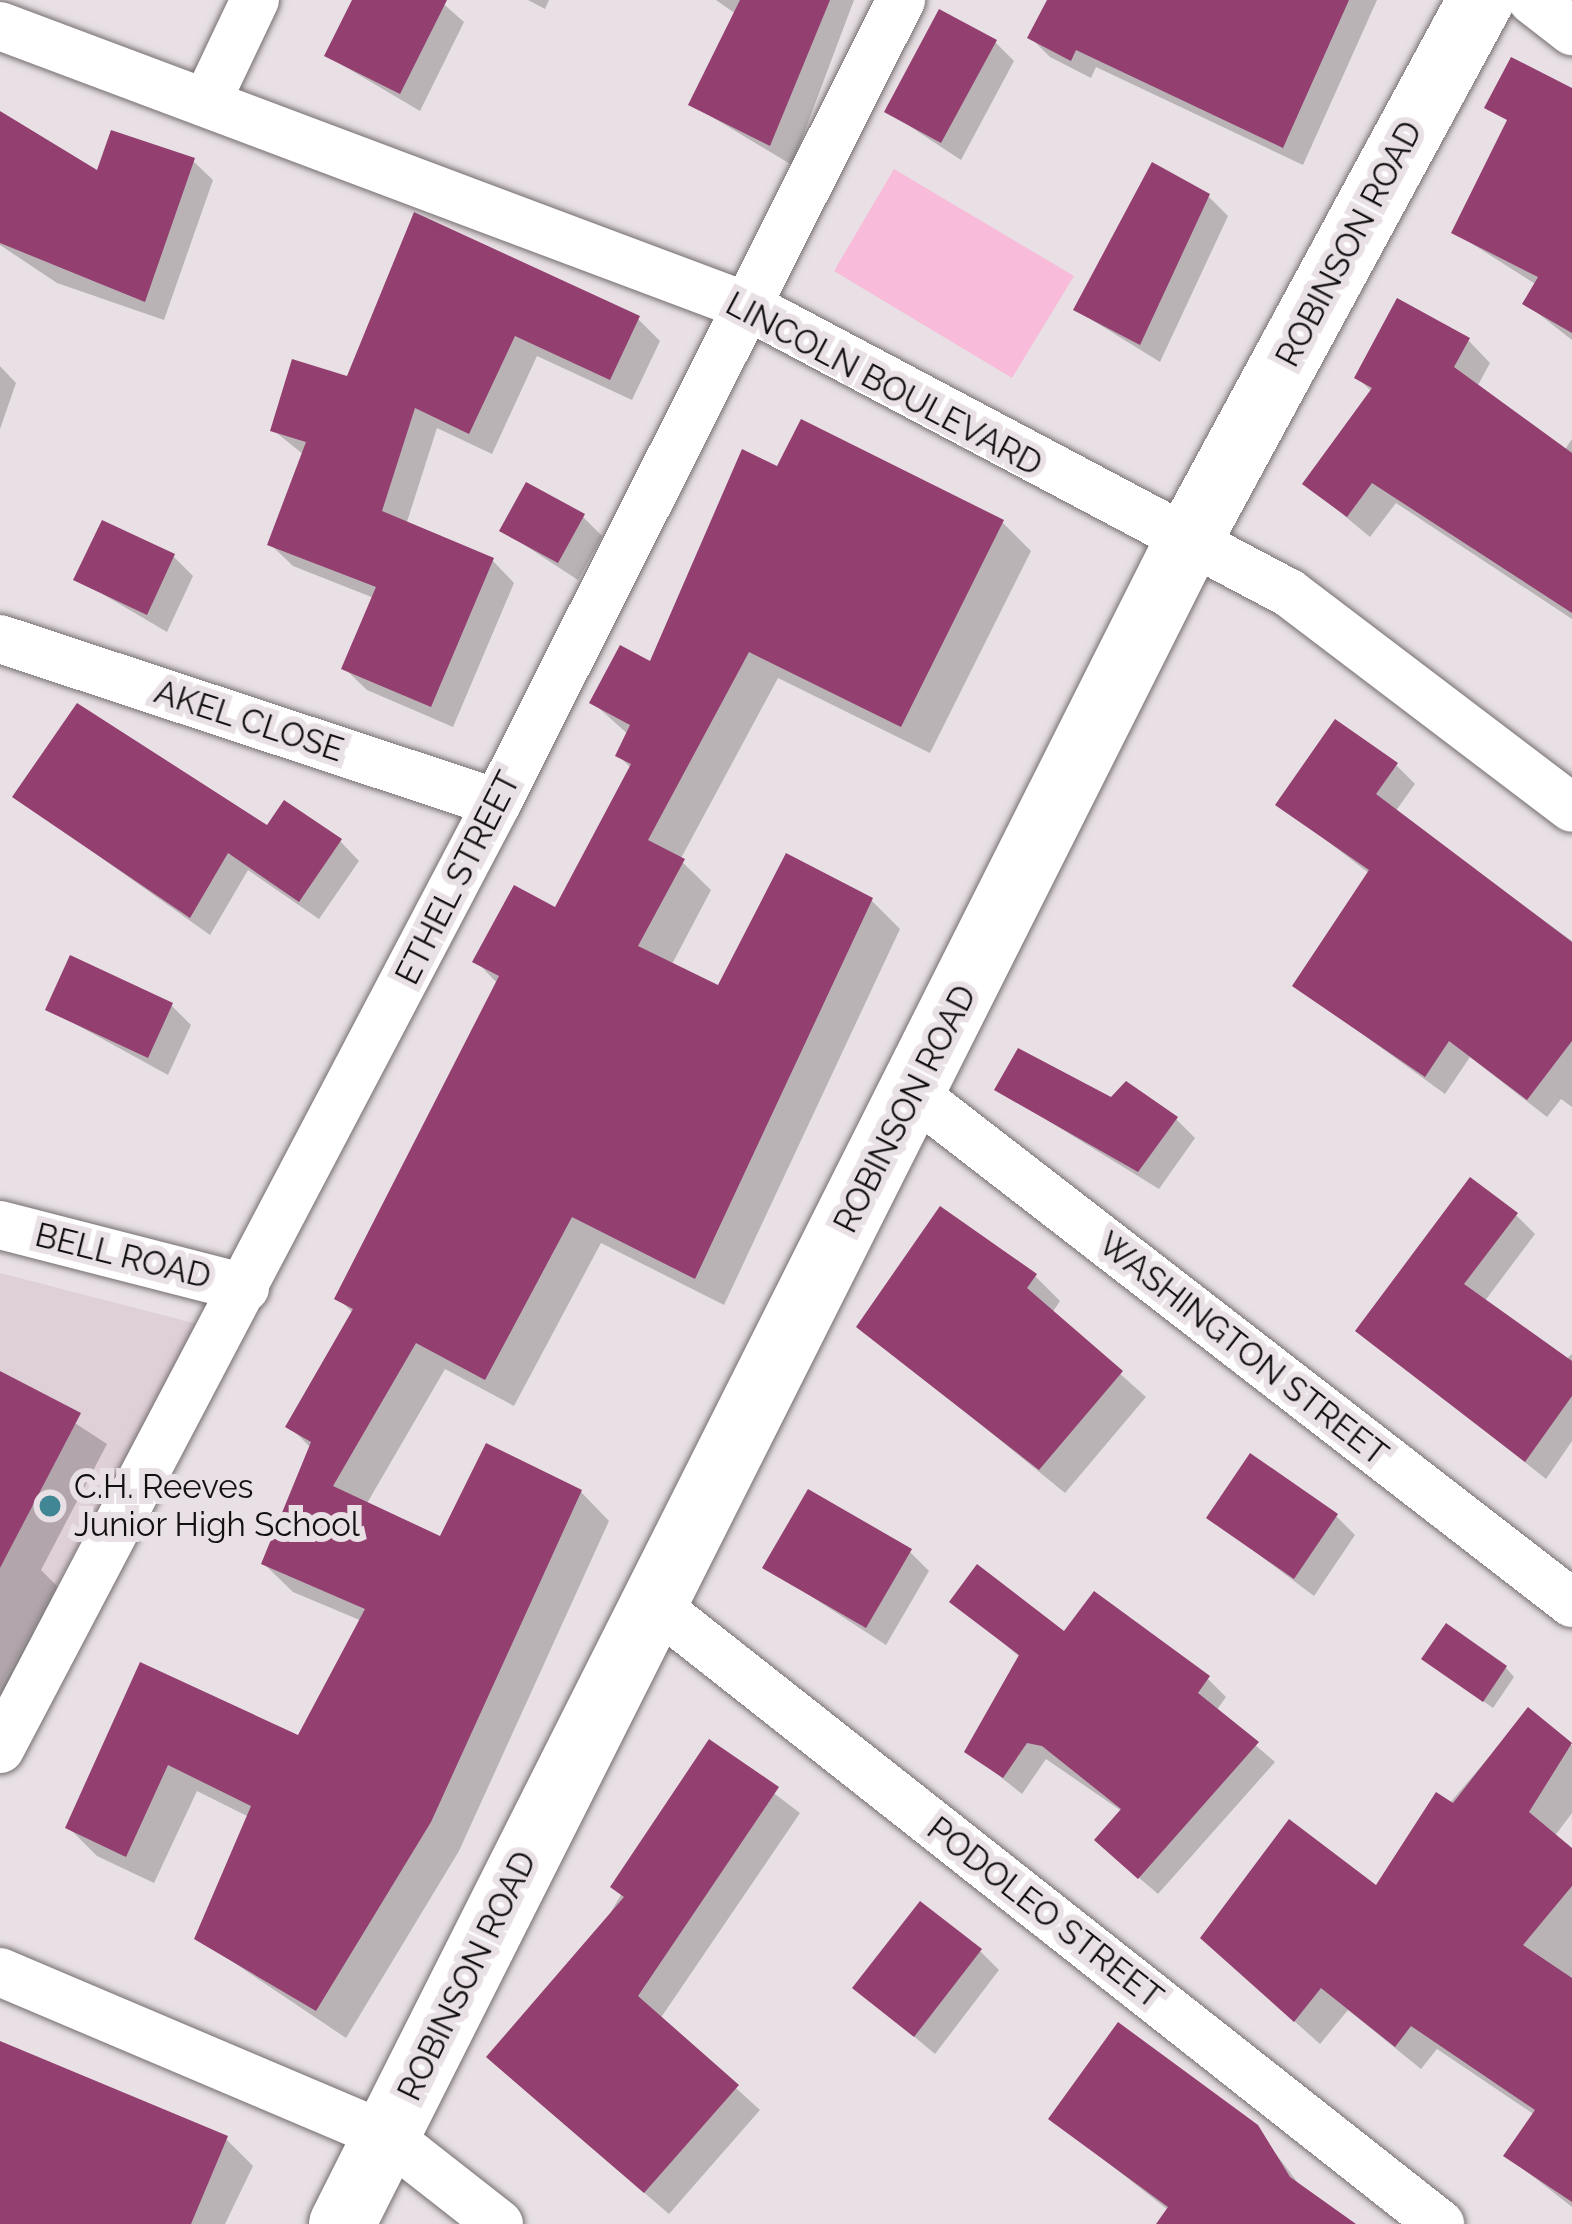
<!DOCTYPE html>
<html>
<head>
<meta charset="utf-8">
<style>
  body { margin:0 }
  #map { position:relative; width:1572px; height:2224px; overflow:hidden; background:#e8e0e4; font-family:Raleway,sans-serif }
  div>[style] { position:absolute }
  .built>* { inset:0; background:#dfd0d7 }
  .green>* { inset:0; background:#f8bbda }
  .shadow>* { inset:0; background:#0003 }
  .building>* { inset:0; background:#933f70 }
  .roads { filter:drop-shadow(0 0 3px #756e71) drop-shadow(0 0 3px #756e71) }
  .minor>* { height:48px; margin:-24px; padding:0 24px; transform-origin:24px; border-radius:24px; background:#fff }
  .secondary>* { height:66px; margin:-33px; padding:0 33px; transform-origin:33px; border-radius:33px; background:#fff }
  .dots>* { width:33px; height:33px; translate:-50% -50%; box-sizing:border-box; border:6px solid #e8e0e4; border-radius:50% }
  span { translate:-50% -50%; white-space:nowrap; text-align:center; line-height:1.15; -webkit-text-stroke:12px #e8e0e4; paint-order:stroke }
  .street-label { font-size:33px; color:#131011 }
  .poi-label { font-size:33px; color:#131011 }
  .left { translate:0 -50%; text-align:left }
</style>
</head>
<body>
<div id="map">
  <div class="built">
    <div style="clip-path:polygon(0 1273px,201px 1325px,0 1687px)"></div>
  </div>
  <div class="green">
    <div style="clip-path:polygon(894px 169px,1074px 276px,1012px 378px,834px 271px)"></div>
  </div>
  <div class="shadow">
    <div style="clip-path:polygon(355px 0,439px 0,464px 22px,420px 111px,327px 56px)"></div>
    <div style="clip-path:polygon(528px 0,549px 0,545px 9px)"></div>
    <div style="clip-path:polygon(716px 0,854px 0,792px 165px,692px 105px,736px 14px)"></div>
    <div style="clip-path:polygon(1050px 0,1377px 0,1303px 165px,1096px 67px,1091px 78px,1050px 57px,1031px 38px)"></div>
    <div style="clip-path:polygon(995px 42px,1014px 61px,961px 160px,888px 112px)"></div>
    <div style="clip-path:polygon(0 115px,98px 174px,193px 161px,213px 180px,164px 320px,57px 283px,0 245px)"></div>
    <div style="clip-path:polygon(1572px 186px,1572px 340px,1526px 304px,1537px 285px,1455px 233px)"></div>
    <div style="clip-path:polygon(1209px 197px,1228px 216px,1160px 362px,1076px 310px)"></div>
    <div style="clip-path:polygon(415px 216px,638px 319px,660px 341px,632px 400px,537px 356px,492px 454px,437px 428px,406px 525px,492px 560px,514px 583px,453px 727px,367px 690px,344px 668px,374px 598px,293px 566px,270px 544px,304px 455px,273px 430px,349px 380px)"></div>
    <div style="clip-path:polygon(1468px 340px,1490px 363px,1477px 387px,1564px 451px,1572px 439px,1572px 619px,1396px 503px,1370px 537px,1306px 484px,1372px 392px,1358px 378px)"></div>
    <div style="clip-path:polygon(0 366px,16px 383px,0 429px)"></div>
    <div style="clip-path:polygon(778px 470px,1003px 523px,1031px 551px,930px 753px,778px 678px,680px 860px,711px 890px,671px 966px,719px 989px,871px 900px,900px 929px,724px 1305px,601px 1243px,514px 1406px,445px 1369px,366px 1505px,441px 1540px,581px 1492px,609px 1521px,459px 1851px,346px 2038px,197px 1938px,249px 1817px,197px 1791px,154px 1883px,97px 1856px,69px 1828px,142px 1666px,299px 1739px,362px 1621px,293px 1592px,264px 1564px,312px 1449px,289px 1426px,354px 1314px,338px 1298px,498px 984px,476px 961px,556px 911px,632px 769px,618px 755px,629px 735px,593px 703px,652px 665px)"></div>
    <div style="clip-path:polygon(583px 517px,602px 536px,578px 580px,503px 531px)"></div>
    <div style="clip-path:polygon(174px 557px,193px 576px,167px 632px,77px 579px)"></div>
    <div style="clip-path:polygon(1396px 765px,1415px 784px,1395px 812px,1572px 941px,1572px 1107px,1561px 1099px,1547px 1117px,1470px 1057px,1445px 1094px,1296px 986px,1370px 874px,1279px 804px)"></div>
    <div style="clip-path:polygon(16px 797px,340px 841px,359px 861px,319px 919px,248px 870px,210px 935px)"></div>
    <div style="clip-path:polygon(171px 1005px,191px 1025px,168px 1075px,48px 1009px)"></div>
    <div style="clip-path:polygon(998px 1090px,1112px 1101px,1176px 1119px,1195px 1138px,1159px 1189px)"></div>
    <div style="clip-path:polygon(1516px 1215px,1535px 1234px,1484px 1302px,1562px 1363px,1572px 1354px,1572px 1441px,1546px 1479px,1359px 1331px)"></div>
    <div style="clip-path:polygon(1035px 1276px,1060px 1301px,1052px 1313px,1146px 1397px,1065px 1493px,860px 1326px)"></div>
    <div style="clip-path:polygon(0 1374px,107px 1444px,41px 1570px,58px 1587px,0 1698px)"></div>
    <div style="clip-path:polygon(1336px 1516px,1355px 1535px,1314px 1596px,1210px 1518px)"></div>
    <div style="clip-path:polygon(910px 1552px,929px 1571px,886px 1645px,766px 1567px)"></div>
    <div style="clip-path:polygon(1095px 1595px,1208px 1679px,1226px 1697px,1216px 1711px,1275px 1762px,1158px 1894px,1116px 1858px,1123px 1812px,1046px 1759px,1022px 1794px,968px 1751px,1021px 1658px,953px 1601px,1065px 1636px)"></div>
    <div style="clip-path:polygon(1434px 1667px,1506px 1668px,1514px 1677px,1493px 1708px)"></div>
    <div style="clip-path:polygon(1528px 1711px,1572px 1746px,1572px 1813px,1554px 1837px,1572px 1852px,1572px 2207px,1507px 2156px,1535px 2115px,1437px 2049px,1421px 2069px,1348px 2010px,1320px 2044px,1228px 1962px,1377px 1889px)"></div>
    <div style="clip-path:polygon(709px 1744px,800px 1813px,660px 2019px,760px 2110px,669px 2214px,513px 2080px)"></div>
    <div style="clip-path:polygon(980px 1951px,999px 1970px,935px 2054px,856px 1988px)"></div>
    <div style="clip-path:polygon(0 2044px,226px 2139px,253px 2166px,225px 2224px,0 2224px)"></div>
    <div style="clip-path:polygon(1052px 2119px,1256px 2127px,1304px 2191px,1351px 2224px,1186px 2224px)"></div>
  </div>
  <div class="building">
    <div style="clip-path:polygon(352px 0,447px 0,400px 94px,324px 56px)"></div>
    <div style="clip-path:polygon(740px 0,830px 0,770px 146px,688px 105px)"></div>
    <div style="clip-path:polygon(1047px 0,1349px 0,1283px 148px,1076px 50px,1071px 61px,1027px 38px)"></div>
    <div style="clip-path:polygon(939px 9px,997px 40px,941px 143px,884px 112px)"></div>
    <div style="clip-path:polygon(1511px 57px,1572px 88px,1572px 333px,1522px 304px,1538px 277px,1451px 233px,1507px 120px,1484px 108px)"></div>
    <div style="clip-path:polygon(0 111px,97px 170px,111px 130px,195px 158px,145px 302px,0 243px)"></div>
    <div style="clip-path:polygon(1152px 162px,1210px 194px,1140px 345px,1073px 310px)"></div>
    <div style="clip-path:polygon(414px 212px,640px 316px,610px 380px,515px 336px,469px 434px,415px 408px,382px 511px,494px 558px,431px 707px,341px 669px,376px 587px,267px 545px,306px 442px,270px 431px,292px 359px,347px 376px)"></div>
    <div style="clip-path:polygon(1397px 298px,1470px 338px,1454px 367px,1572px 453px,1572px 613px,1372px 483px,1347px 517px,1302px 484px,1372px 388px,1354px 378px)"></div>
    <div style="clip-path:polygon(801px 419px,1004px 520px,901px 727px,749px 652px,648px 840px,685px 859px,638px 946px,718px 985px,786px 853px,873px 898px,695px 1279px,572px 1217px,485px 1380px,416px 1343px,333px 1486px,440px 1536px,486px 1443px,582px 1490px,431px 1822px,316px 2011px,194px 1939px,251px 1806px,168px 1765px,126px 1857px,65px 1828px,140px 1662px,298px 1735px,365px 1609px,261px 1564px,311px 1442px,285px 1427px,353px 1309px,334px 1299px,499px 976px,472px 962px,514px 885px,555px 907px,631px 764px,615px 756px,630px 725px,589px 703px,620px 645px,650px 661px,742px 449px,777px 466px)"></div>
    <div style="clip-path:polygon(526px 482px,585px 514px,558px 563px,499px 531px)"></div>
    <div style="clip-path:polygon(102px 520px,175px 554px,147px 615px,73px 580px)"></div>
    <div style="clip-path:polygon(77px 703px,267px 825px,284px 800px,342px 839px,299px 902px,228px 853px,190px 918px,12px 797px)"></div>
    <div style="clip-path:polygon(1335px 719px,1398px 763px,1376px 794px,1572px 942px,1572px 1041px,1527px 1100px,1449px 1041px,1425px 1077px,1292px 986px,1369px 870px,1275px 805px)"></div>
    <div style="clip-path:polygon(70px 955px,173px 1003px,148px 1058px,45px 1010px)"></div>
    <div style="clip-path:polygon(1018px 1048px,1111px 1097px,1126px 1081px,1178px 1117px,1138px 1172px,994px 1090px)"></div>
    <div style="clip-path:polygon(1470px 1177px,1518px 1213px,1464px 1284px,1572px 1361px,1572px 1396px,1525px 1462px,1355px 1331px)"></div>
    <div style="clip-path:polygon(940px 1206px,1037px 1274px,1027px 1288px,1123px 1371px,1039px 1470px,856px 1327px)"></div>
    <div style="clip-path:polygon(0 1371px,81px 1413px,0 1568px)"></div>
    <div style="clip-path:polygon(1250px 1453px,1338px 1514px,1294px 1579px,1206px 1518px)"></div>
    <div style="clip-path:polygon(808px 1489px,912px 1549px,866px 1628px,762px 1568px)"></div>
    <div style="clip-path:polygon(977px 1564px,1064px 1631px,1094px 1591px,1210px 1676px,1198px 1693px,1259px 1742px,1138px 1879px,1094px 1840px,1121px 1809px,1042px 1746px,1027px 1743px,1003px 1778px,964px 1752px,1019px 1655px,949px 1602px)"></div>
    <div style="clip-path:polygon(1446px 1623px,1507px 1666px,1483px 1702px,1421px 1659px)"></div>
    <div style="clip-path:polygon(1528px 1707px,1572px 1743px,1529px 1812px,1572px 1848px,1572px 1886px,1523px 1945px,1572px 1978px,1572px 2202px,1503px 2156px,1535px 2110px,1411px 2026px,1395px 2047px,1321px 1988px,1294px 2022px,1200px 1938px,1289px 1819px,1376px 1885px,1436px 1792px,1453px 1803px)"></div>
    <div style="clip-path:polygon(709px 1739px,779px 1787px,638px 1996px,739px 2085px,644px 2193px,486px 2057px,624px 1897px,610px 1887px)"></div>
    <div style="clip-path:polygon(920px 1901px,982px 1949px,914px 2037px,852px 1988px)"></div>
    <div style="clip-path:polygon(1118px 2022px,1258px 2125px,1290px 2177px,1356px 2224px,1156px 2224px,1168px 2207px,1048px 2119px)"></div>
    <div style="clip-path:polygon(0 2041px,228px 2136px,191px 2224px,0 2224px)"></div>
  </div>
  <div class="roads">
    <div class="minor">
      <div style="left:1532px;top:0;width:51px;rotate:37.8deg"></div>
      <div style="left:0;top:26px;width:802px;rotate:20.58deg"></div>
      <div style="left:751px;top:308px;width:609px;rotate:27.91deg"></div>
      <div style="left:1289px;top:593px;width:355px;rotate:37.2deg"></div>
      <div style="left:206px;top:103px;width:114px;rotate:-64.6deg"></div>
      <div style="left:0;top:639px;width:523px;rotate:18.26deg"></div>
      <div style="left:914px;top:1094px;width:832px;rotate:37.72deg"></div>
      <div style="left:0;top:1225px;width:253px;rotate:14.4deg"></div>
      <div style="left:651px;top:1602px;width:1005px;rotate:38.25deg"></div>
      <div style="left:0;top:1749px;width:1069px;rotate:-62.28deg"></div>
      <div style="left:497px;top:803px;width:899px;rotate:-63.29deg"></div>
      <div style="left:0;top:1972px;width:422px;rotate:23deg"></div>
      <div style="left:388px;top:2137px;width:141px;rotate:38.1deg"></div>
    </div>
    <div class="secondary">
      <div style="left:342px;top:2224px;width:1881px;rotate:-63.31deg"></div>
      <div style="left:1187px;top:543px;width:617px;rotate:-61.57deg"></div>
    </div>
  </div>
  <div class="dots">
    <div style="left:50px;top:1506px;background:#418694"></div>
  </div>
  <div class="street-label">
    <span style="left:1349px;top:244px;rotate:-62deg">ROBINSON ROAD</span>
    <span style="left:884px;top:384px;rotate:28deg">LINCOLN BOULEVARD</span>
    <span style="left:249px;top:721px;rotate:18deg">AKEL CLOSE</span>
    <span style="left:458px;top:878px;rotate:-63deg">ETHEL STREET</span>
    <span style="left:905px;top:1109px;rotate:-63deg">ROBINSON ROAD</span>
    <span style="left:123px;top:1256px;rotate:14deg">BELL ROAD</span>
    <span style="left:1243px;top:1349px;rotate:38deg">WASHINGTON STREET</span>
    <span style="left:1045px;top:1913px;rotate:38deg">PODOLEO STREET</span>
    <span style="left:467px;top:1976px;rotate:-64deg">ROBINSON ROAD</span>
  </div>
  <div class="poi-label">
    <span class="left" style="left:74px;top:1506px">C.H. Reeves<br>Junior High School</span>
  </div>
</div>
</body>
</html>
